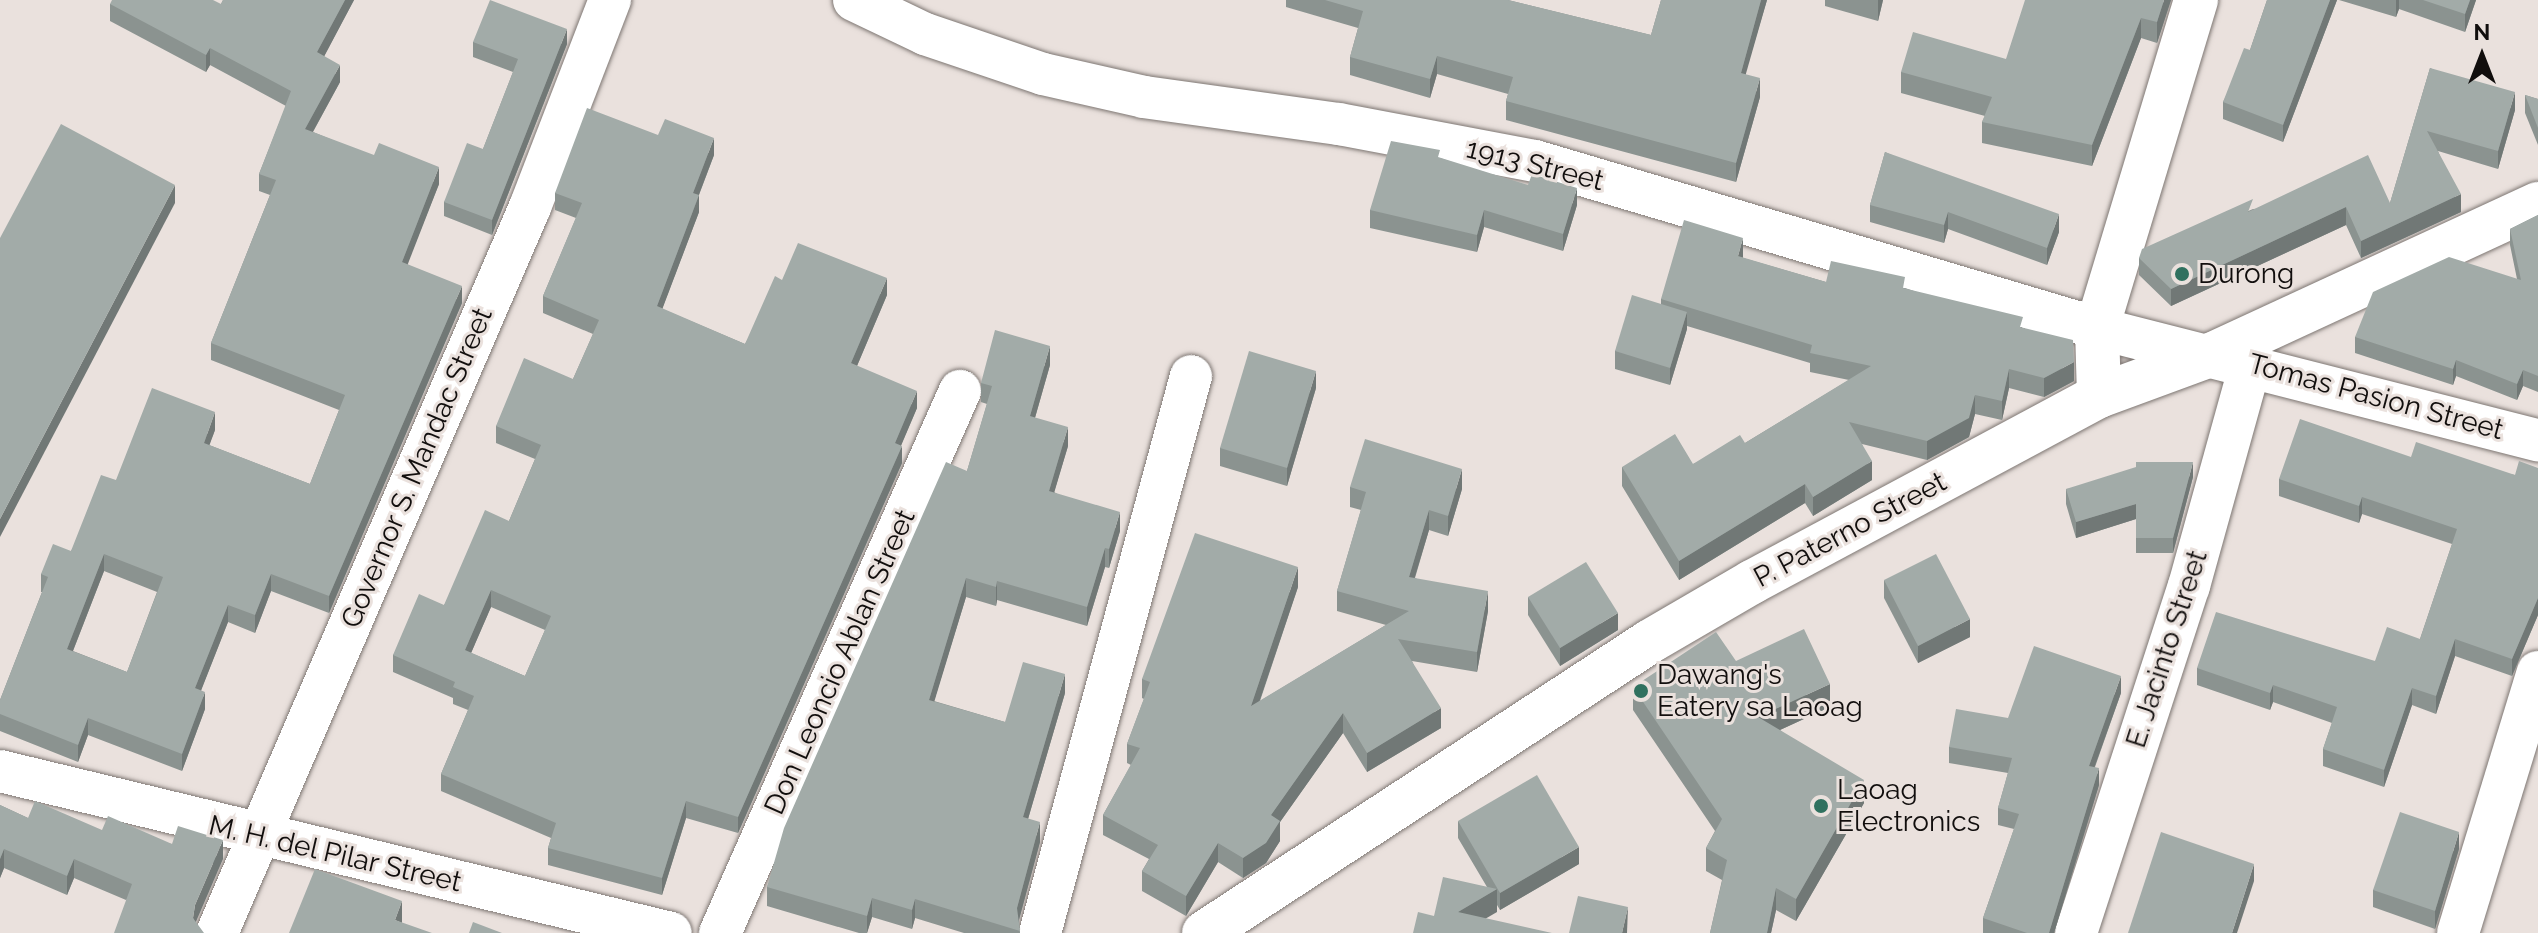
<!DOCTYPE html>
<html>
<head>
<meta charset="utf-8">
<style>
  body { margin:0 }
  #map { position:relative; width:2538px; height:933px; overflow:hidden; background:#eae1dd; font-family:Raleway,sans-serif }
  div>[style] { position:absolute }
  .roads { filter:drop-shadow(0 0 2px #7d7672) drop-shadow(0 0 2px #7d7672) }
  .minor>* { height:42px; margin:-21px; padding:0 21px; transform-origin:21px; border-radius:21px; background:#fff }
  .major>* { height:44px; margin:-22px; padding:0 22px; transform-origin:22px; border-radius:22px; background:#fff }
  .wall>* { inset:0; background:#8b9390 }
  .shaded-wall>* { inset:0; background:#717876 }
  .building>* { inset:0; background:#a2aba8 }
  .dots>* { width:22px; height:22px; translate:-50% -50%; box-sizing:border-box; border:4px solid #eae1dd; border-radius:50% }
  span { translate:-50% -50%; white-space:nowrap; text-align:center; line-height:1.15; -webkit-text-stroke:6px #eae1dd; paint-order:stroke }
  .street-label { font-size:28px; color:#110e0d }
  .poi-label { font-size:28px; color:#110e0d }
  .left { translate:0 -50%; text-align:left }
  .north { position:absolute; left:2442px; top:16px; width:80px; height:80px; -webkit-text-stroke:6px #eae1dd; paint-order:stroke; rotate:0deg; font-size:22px; font-weight:700; line-height:32px; text-align:center; color:#110e0d }
  .north::after { content:''; display:block; margin:auto; width:28px; height:36px; background:#110e0d; clip-path:polygon(50% 0,100% 100%,50% 72%,0 100%) }
</style>
</head>
<body>
<div id="map">
  <div class="roads">
    <div class="minor">
      <div style="left:854px;top:0;width:79px;rotate:25.6deg"></div>
      <div style="left:925px;top:34px;width:125px;rotate:18.7deg"></div>
      <div style="left:1043px;top:74px;width:104px;rotate:12.8deg"></div>
      <div style="left:1144px;top:97px;width:197px;rotate:7.9deg"></div>
      <div style="left:1339px;top:124px;width:199px;rotate:10.7deg"></div>
      <div style="left:1535px;top:161px;width:586px;rotate:16.55deg"></div>
      <div style="left:2097px;top:328px;width:455px;rotate:14.3deg"></div>
      <div style="left:0;top:771px;width:690px;rotate:13.57deg"></div>
      <div style="left:217px;top:933px;width:791px;rotate:-66.68deg"></div>
      <div style="left:530px;top:207px;width:222px;rotate:-68.9deg"></div>
      <div style="left:720px;top:933px;width:593px;rotate:-66.12deg"></div>
      <div style="left:1040px;top:933px;width:577px;rotate:-74.83deg"></div>
      <div style="left:2076px;top:933px;width:365px;rotate:-72deg"></div>
      <div style="left:2189px;top:586px;width:231px;rotate:-74.5deg"></div>
      <div style="left:2458px;top:933px;width:273px;rotate:-73deg"></div>
    </div>
    <div class="major">
      <div style="left:2099px;top:396px;width:68px;rotate:-91.7deg"></div>
      <div style="left:2097px;top:328px;width:343px;rotate:-73.2deg"></div>
      <div style="left:1204px;top:933px;width:532px;rotate:-33.18deg"></div>
      <div style="left:1649px;top:642px;width:119px;rotate:-30.2deg"></div>
      <div style="left:1752px;top:582px;width:394px;rotate:-28.2deg"></div>
      <div style="left:2099px;top:396px;width:121px;rotate:-20.2deg"></div>
      <div style="left:2213px;top:354px;width:358px;rotate:-24.8deg"></div>
    </div>
  </div>
  <div class="wall">
    <div style="clip-path:polygon(evenodd,223px 0,354px 0,324px 56px,340px 82px,313px 132px,439px 184px,407px 264px,462px 303px,329px 613px,271px 591px,255px 633px,228px 622px,201px 690px,205px 709px,182px 771px,88px 735px,78px 762px,0 731px,0 700px,42px 592px,41px 592px,41px 574px,71px 551px,116px 480px,215px 430px,209px 445px,310px 484px,339px 410px,211px 360px,211px 343px,270px 195px,259px 191px,259px 174px,286px 106px,210px 65px,206px 72px,110px 21px,110px 4px,221px 4px,223px 0,104px 571px,157px 592px,127px 672px,73px 651px,104px 571px)"></div>
    <div style="clip-path:polygon(1286px 0,1508px 0,1651px 35px,1661px 0,1767px 0,1745px 74px,1760px 97px,1736px 182px,1506px 120px,1506px 101px,1508px 94px,1437px 74px,1430px 98px,1350px 75px,1350px 57px,1358px 28px,1286px 7px)"></div>
    <div style="clip-path:polygon(1825px 0,1883px 0,1878px 21px,1825px 6px)"></div>
    <div style="clip-path:polygon(2171px 0,2157px 43px,2141px 38px,2092px 166px,1982px 143px,1982px 122px,1985px 116px,1901px 93px,1901px 72px,2006px 59px)"></div>
    <div style="clip-path:polygon(2267px 0,2337px 0,2283px 142px,2223px 119px,2223px 102px,2250px 50px)"></div>
    <div style="clip-path:polygon(2339px 0,2476px 0,2465px 32px,2399px 9px,2396px 17px)"></div>
    <div style="clip-path:polygon(473px 42px,567px 44px,492px 235px,444px 216px,444px 202px,483px 149px,513px 72px,473px 57px)"></div>
    <div style="clip-path:polygon(2430px 68px,2515px 110px,2498px 169px,2438px 151px,2461px 212px,2361px 258px,2346px 225px,2171px 306px,2139px 275px,2139px 258px,2253px 209px,2390px 203px)"></div>
    <div style="clip-path:polygon(2525px 95px,2538px 99px,2538px 145px,2525px 113px)"></div>
    <div style="clip-path:polygon(evenodd,658px 135px,714px 155px,699px 195px,699px 212px,662px 309px,745px 344px,782px 280px,887px 295px,857px 366px,917px 408px,901px 445px,902px 463px,738px 833px,686px 818px,662px 895px,548px 865px,548px 848px,551px 838px,441px 791px,441px 774px,468px 710px,453px 704px,453px 698px,393px 672px,393px 655px,444px 605px,509px 521px,535px 459px,496px 443px,496px 426px,573px 379px,593px 334px,543px 313px,543px 296px,576px 218px,555px 210px,555px 193px,658px 135px,491px 607px,545px 630px,525px 676px,471px 653px,491px 607px)"></div>
    <div style="clip-path:polygon(1885px 152px,2059px 232px,2047px 265px,1948px 229px,1944px 243px,1870px 222px,1870px 205px)"></div>
    <div style="clip-path:polygon(1440px 158px,1577px 205px,1563px 251px,1484px 227px,1477px 252px,1370px 228px,1370px 210px)"></div>
    <div style="clip-path:polygon(2538px 215px,2538px 392px,2523px 386px,2517px 400px,2456px 376px,2453px 385px,2355px 353px,2355px 337px,2517px 279px,2510px 245px,2510px 229px)"></div>
    <div style="clip-path:polygon(1743px 258px,1826px 282px,1905px 288px,2023px 328px,2074px 381px,2044px 397px,2009px 388px,2002px 420px,1975px 414px,1969px 437px,1927px 460px,1862px 444px,1872px 480px,1813px 516px,1805px 503px,1679px 580px,1622px 486px,1622px 467px,1693px 464px,1745px 443px,1849px 380px,1810px 372px,1810px 363px,1687px 326px,1687px 329px,1670px 385px,1615px 369px,1615px 351px,1661px 304px,1661px 299px)"></div>
    <div style="clip-path:polygon(1050px 365px,1035px 418px,1068px 446px,1054px 492px,1120px 531px,1109px 568px,1105px 567px,1087px 626px,997px 600px,996px 606px,966px 597px,934px 701px,1005px 722px,1065px 693px,1028px 819px,1040px 842px,1019px 920px,1020px 933px,964px 933px,915px 918px,912px 929px,872px 917px,867px 933px,859px 933px,767px 906px,767px 887px,967px 471px,987px 404px,981px 402px,981px 383px)"></div>
    <div style="clip-path:polygon(1316px 388px,1287px 486px,1220px 466px,1220px 448px)"></div>
    <div style="clip-path:polygon(2411px 457px,2515px 475px,2538px 468px,2538px 615px,2512px 676px,2455px 656px,2436px 714px,2412px 705px,2384px 787px,2323px 766px,2323px 749px,2332px 723px,2273px 702px,2270px 710px,2197px 685px,2197px 668px,2375px 661px,2420px 639px,2452px 544px,2362px 514px,2359px 523px,2279px 496px,2279px 479px)"></div>
    <div style="clip-path:polygon(2193px 477px,2173px 553px,2136px 553px,2136px 519px,2076px 538px,2066px 504px,2066px 489px)"></div>
    <div style="clip-path:polygon(1350px 487px,1462px 489px,1448px 536px,1429px 530px,1415px 578px,1488px 611px,1477px 672px,1412px 661px,1441px 728px,1367px 772px,1343px 733px,1280px 822px,1280px 841px,1266px 863px,1243px 878px,1218px 862px,1186px 916px,1142px 891px,1142px 871px,1149px 859px,1103px 835px,1103px 815px,1131px 765px,1127px 763px,1127px 744px,1144px 699px,1142px 698px,1142px 679px,1298px 587px,1260px 701px,1386px 625px,1337px 611px,1337px 591px,1361px 510px,1350px 507px)"></div>
    <div style="clip-path:polygon(1884px 580px,1970px 637px,1918px 663px,1884px 598px)"></div>
    <div style="clip-path:polygon(1528px 597px,1618px 630px,1560px 666px,1528px 615px)"></div>
    <div style="clip-path:polygon(1736px 661px,1830px 707px,1780px 730px,1864px 803px,1796px 921px,1776px 910px,1771px 933px,1710px 933px,1722px 880px,1706px 871px,1706px 848px,1715px 831px,1633px 710px,1633px 687px)"></div>
    <div style="clip-path:polygon(2121px 693px,2095px 767px,2099px 785px,2054px 933px,1983px 933px,1983px 918px,2014px 829px,1998px 825px,1998px 808px,2008px 773px,1949px 763px,1949px 747px,2008px 718px)"></div>
    <div style="clip-path:polygon(0 805px,28px 818px,172px 844px,223px 859px,126px 900px,74px 878px,67px 895px,4px 868px,0 878px)"></div>
    <div style="clip-path:polygon(1458px 821px,1579px 864px,1500px 910px,1497px 905px,1497px 912px,1434px 916px,1487px 887px,1458px 838px)"></div>
    <div style="clip-path:polygon(2459px 849px,2435px 929px,2373px 907px,2373px 890px)"></div>
  </div>
  <div class="shaded-wall">
    <div style="clip-path:polygon(345px 0,354px 0,317px 70px,317px 52px)"></div>
    <div style="clip-path:polygon(1761px 0,1767px 0,1741px 91px,1741px 73px)"></div>
    <div style="clip-path:polygon(1878px 0,1883px 0,1878px 21px)"></div>
    <div style="clip-path:polygon(2164px 0,2171px 0,2157px 43px,2157px 22px)"></div>
    <div style="clip-path:polygon(2330px 0,2337px 0,2283px 142px,2283px 125px)"></div>
    <div style="clip-path:polygon(2396px 0,2399px 0,2399px 9px,2396px 17px)"></div>
    <div style="clip-path:polygon(2470px 0,2476px 0,2465px 32px,2465px 14px)"></div>
    <div style="clip-path:polygon(2141px 18px,2141px 38px,2092px 166px,2092px 145px)"></div>
    <div style="clip-path:polygon(567px 29px,567px 44px,492px 235px,492px 220px)"></div>
    <div style="clip-path:polygon(210px 48px,210px 65px,206px 72px,206px 55px)"></div>
    <div style="clip-path:polygon(1437px 56px,1437px 74px,1430px 98px,1430px 79px)"></div>
    <div style="clip-path:polygon(340px 65px,340px 82px,305px 146px,305px 129px)"></div>
    <div style="clip-path:polygon(1760px 78px,1760px 97px,1736px 182px,1736px 163px)"></div>
    <div style="clip-path:polygon(2515px 92px,2515px 110px,2498px 169px,2498px 151px)"></div>
    <div style="clip-path:polygon(714px 138px,714px 155px,693px 210px,693px 193px)"></div>
    <div style="clip-path:polygon(439px 167px,439px 184px,402px 279px,402px 262px)"></div>
    <div style="clip-path:polygon(175px 185px,175px 203px,0 537px,0 519px)"></div>
    <div style="clip-path:polygon(1577px 188px,1577px 205px,1563px 251px,1563px 234px)"></div>
    <div style="clip-path:polygon(2461px 194px,2461px 212px,2361px 258px,2361px 241px)"></div>
    <div style="clip-path:polygon(699px 195px,699px 212px,657px 323px,657px 306px)"></div>
    <div style="clip-path:polygon(2346px 207px,2346px 225px,2171px 306px,2171px 289px)"></div>
    <div style="clip-path:polygon(1484px 210px,1484px 227px,1477px 252px,1477px 235px)"></div>
    <div style="clip-path:polygon(1948px 212px,1948px 229px,1944px 243px,1944px 225px)"></div>
    <div style="clip-path:polygon(2059px 214px,2059px 232px,2047px 265px,2047px 248px)"></div>
    <div style="clip-path:polygon(1743px 238px,1743px 257px,1738px 275px,1738px 256px)"></div>
    <div style="clip-path:polygon(887px 278px,887px 295px,851px 380px,851px 363px)"></div>
    <div style="clip-path:polygon(462px 286px,462px 303px,329px 613px,329px 596px)"></div>
    <div style="clip-path:polygon(1687px 312px,1687px 329px,1670px 385px,1670px 368px)"></div>
    <div style="clip-path:polygon(1050px 346px,1050px 365px,1030px 435px,1030px 416px)"></div>
    <div style="clip-path:polygon(2456px 360px,2456px 376px,2453px 385px,2453px 369px)"></div>
    <div style="clip-path:polygon(2074px 362px,2074px 381px,2044px 397px,2044px 378px)"></div>
    <div style="clip-path:polygon(2009px 369px,2009px 388px,2002px 420px,2002px 401px)"></div>
    <div style="clip-path:polygon(2523px 370px,2523px 386px,2517px 400px,2517px 384px)"></div>
    <div style="clip-path:polygon(1316px 371px,1316px 388px,1287px 486px,1287px 468px)"></div>
    <div style="clip-path:polygon(917px 391px,917px 408px,895px 460px,895px 443px)"></div>
    <div style="clip-path:polygon(1975px 395px,1975px 414px,1969px 437px,1927px 460px,1927px 441px)"></div>
    <div style="clip-path:polygon(215px 412px,215px 430px,204px 460px,204px 443px)"></div>
    <div style="clip-path:polygon(1068px 427px,1068px 446px,1049px 510px,1049px 491px)"></div>
    <div style="clip-path:polygon(902px 446px,902px 463px,738px 833px,738px 817px)"></div>
    <div style="clip-path:polygon(1872px 461px,1872px 480px,1813px 516px,1813px 497px)"></div>
    <div style="clip-path:polygon(2193px 462px,2193px 477px,2173px 553px,2173px 538px)"></div>
    <div style="clip-path:polygon(1462px 469px,1462px 489px,1448px 536px,1448px 516px)"></div>
    <div style="clip-path:polygon(1805px 484px,1805px 503px,1679px 580px,1679px 561px)"></div>
    <div style="clip-path:polygon(2362px 497px,2362px 514px,2359px 523px,2359px 506px)"></div>
    <div style="clip-path:polygon(2136px 504px,2136px 519px,2076px 538px,2076px 522px)"></div>
    <div style="clip-path:polygon(1429px 510px,1429px 530px,1409px 596px,1409px 577px)"></div>
    <div style="clip-path:polygon(1120px 512px,1120px 531px,1109px 568px,1109px 549px)"></div>
    <div style="clip-path:polygon(1105px 548px,1105px 567px,1087px 626px,1087px 607px)"></div>
    <div style="clip-path:polygon(104px 554px,104px 571px,67px 666px,67px 649px)"></div>
    <div style="clip-path:polygon(1298px 567px,1298px 587px,1251px 726px,1251px 706px)"></div>
    <div style="clip-path:polygon(271px 574px,271px 591px,255px 633px,255px 615px)"></div>
    <div style="clip-path:polygon(966px 578px,966px 597px,929px 719px,929px 700px)"></div>
    <div style="clip-path:polygon(997px 581px,997px 600px,996px 606px,996px 587px)"></div>
    <div style="clip-path:polygon(491px 590px,491px 607px,465px 667px,465px 650px)"></div>
    <div style="clip-path:polygon(1488px 591px,1488px 611px,1477px 672px,1477px 652px)"></div>
    <div style="clip-path:polygon(2538px 598px,2538px 615px,2512px 676px,2512px 659px)"></div>
    <div style="clip-path:polygon(228px 605px,228px 622px,195px 706px,195px 688px)"></div>
    <div style="clip-path:polygon(1618px 613px,1618px 630px,1560px 666px,1560px 648px)"></div>
    <div style="clip-path:polygon(1970px 619px,1970px 637px,1918px 663px,1918px 646px)"></div>
    <div style="clip-path:polygon(2455px 639px,2455px 656px,2436px 714px,2436px 696px)"></div>
    <div style="clip-path:polygon(1065px 674px,1065px 693px,1023px 836px,1023px 817px)"></div>
    <div style="clip-path:polygon(2121px 676px,2121px 693px,2089px 782px,2089px 766px)"></div>
    <div style="clip-path:polygon(1830px 684px,1830px 707px,1758px 740px,1758px 717px)"></div>
    <div style="clip-path:polygon(2273px 685px,2273px 702px,2270px 710px,2270px 693px)"></div>
    <div style="clip-path:polygon(2412px 688px,2412px 705px,2384px 787px,2384px 770px)"></div>
    <div style="clip-path:polygon(205px 692px,205px 709px,182px 771px,182px 754px)"></div>
    <div style="clip-path:polygon(1441px 708px,1441px 728px,1367px 772px,1367px 753px)"></div>
    <div style="clip-path:polygon(1343px 713px,1343px 733px,1280px 822px,1280px 841px,1266px 863px,1243px 878px,1243px 858px,1271px 815px)"></div>
    <div style="clip-path:polygon(88px 718px,88px 735px,78px 762px,78px 745px)"></div>
    <div style="clip-path:polygon(2099px 768px,2099px 785px,2054px 933px,2049px 933px)"></div>
    <div style="clip-path:polygon(1864px 780px,1864px 803px,1796px 921px,1796px 899px)"></div>
    <div style="clip-path:polygon(686px 801px,686px 818px,662px 895px,662px 878px)"></div>
    <div style="clip-path:polygon(1040px 822px,1040px 842px,1017px 927px,1017px 908px)"></div>
    <div style="clip-path:polygon(2459px 832px,2459px 849px,2435px 929px,2435px 911px)"></div>
    <div style="clip-path:polygon(223px 840px,223px 859px,195px 924px,193px 918px,195px 905px)"></div>
    <div style="clip-path:polygon(1218px 843px,1218px 862px,1186px 916px,1186px 896px)"></div>
    <div style="clip-path:polygon(1579px 847px,1579px 864px,1500px 910px,1500px 893px)"></div>
    <div style="clip-path:polygon(4px 849px,4px 868px,0 878px,0 859px)"></div>
    <div style="clip-path:polygon(74px 859px,74px 878px,67px 895px,67px 876px)"></div>
    <div style="clip-path:polygon(2254px 864px,2254px 881px,2237px 933px,2232px 933px)"></div>
    <div style="clip-path:polygon(1776px 888px,1776px 910px,1771px 933px,1767px 933px)"></div>
    <div style="clip-path:polygon(1497px 889px,1497px 912px,1461px 933px,1458px 912px)"></div>
    <div style="clip-path:polygon(872px 898px,872px 917px,867px 933px,867px 916px)"></div>
    <div style="clip-path:polygon(915px 899px,915px 918px,912px 929px,912px 910px)"></div>
    <div style="clip-path:polygon(402px 901px,402px 923px,395px 920px)"></div>
    <div style="clip-path:polygon(1628px 907px,1627px 933px,1622px 933px)"></div>
  </div>
  <div class="building">
    <div style="clip-path:polygon(evenodd,112px 0,213px 0,221px 4px,223px 0,345px 0,317px 52px,340px 65px,305px 129px,374px 155px,379px 143px,439px 167px,402px 262px,462px 286px,329px 596px,271px 574px,255px 615px,228px 605px,195px 688px,205px 692px,182px 754px,88px 718px,78px 745px,0 714px,0 700px,48px 577px,41px 574px,53px 544px,71px 551px,101px 475px,116px 480px,152px 388px,215px 412px,204px 443px,310px 484px,345px 395px,211px 343px,276px 180px,259px 174px,291px 91px,210px 48px,206px 55px,110px 4px,112px 0,104px 554px,163px 577px,127px 672px,67px 649px,104px 554px)"></div>
    <div style="clip-path:polygon(490px 0,567px 29px,492px 220px,444px 202px,467px 143px,483px 149px,518px 59px,473px 42px)"></div>
    <div style="clip-path:polygon(1325px 0,1508px 0,1651px 35px,1661px 0,1761px 0,1741px 73px,1760px 78px,1736px 163px,1506px 101px,1513px 77px,1437px 56px,1430px 79px,1350px 57px,1363px 11px)"></div>
    <div style="clip-path:polygon(2025px 0,2164px 0,2157px 22px,2141px 18px,2092px 145px,1982px 122px,1992px 97px,1901px 72px,1913px 32px,2006px 59px)"></div>
    <div style="clip-path:polygon(2267px 0,2330px 0,2283px 125px,2223px 102px,2244px 48px,2250px 50px)"></div>
    <div style="clip-path:polygon(2423px 0,2470px 0,2465px 14px)"></div>
    <div style="clip-path:polygon(2430px 68px,2515px 92px,2498px 151px,2427px 131px,2461px 194px,2361px 241px,2346px 207px,2171px 289px,2139px 258px,2142px 249px,2253px 199px,2248px 212px,2368px 155px,2390px 203px)"></div>
    <div style="clip-path:polygon(2525px 95px,2538px 99px,2538px 128px)"></div>
    <div style="clip-path:polygon(evenodd,587px 108px,658px 135px,665px 119px,714px 138px,693px 193px,699px 195px,657px 306px,745px 344px,775px 276px,782px 280px,798px 243px,887px 278px,851px 363px,917px 391px,895px 443px,902px 446px,738px 817px,686px 801px,662px 878px,548px 848px,556px 823px,441px 774px,474px 696px,453px 687px,455px 682px,393px 655px,419px 594px,444px 605px,485px 510px,509px 521px,541px 445px,496px 426px,524px 358px,573px 379px,599px 320px,543px 296px,582px 203px,555px 193px,587px 108px,491px 590px,551px 616px,525px 676px,465px 650px,491px 590px)"></div>
    <div style="clip-path:polygon(61px 124px,175px 185px,0 519px,0 238px)"></div>
    <div style="clip-path:polygon(1391px 141px,1440px 150px,1438px 157px,1528px 185px,1532px 174px,1577px 188px,1563px 234px,1484px 210px,1477px 235px,1370px 210px)"></div>
    <div style="clip-path:polygon(1885px 152px,2059px 214px,2047px 248px,1948px 212px,1944px 225px,1870px 205px)"></div>
    <div style="clip-path:polygon(2538px 215px,2538px 376px,2523px 370px,2517px 384px,2456px 360px,2453px 369px,2355px 337px,2373px 292px,2449px 257px,2521px 280px,2510px 229px)"></div>
    <div style="clip-path:polygon(1684px 220px,1743px 238px,1738px 256px,1826px 282px,1831px 261px,1905px 277px,1903px 288px,2023px 317px,2020px 327px,2073px 340px,2074px 362px,2044px 378px,2009px 369px,2002px 401px,1975px 395px,1969px 418px,1927px 441px,1849px 422px,1872px 461px,1813px 497px,1805px 484px,1679px 561px,1622px 467px,1675px 434px,1693px 464px,1740px 435px,1745px 443px,1871px 366px,1810px 353px,1812px 345px,1661px 299px)"></div>
    <div style="clip-path:polygon(1632px 295px,1687px 312px,1670px 368px,1615px 351px)"></div>
    <div style="clip-path:polygon(995px 330px,1050px 346px,1030px 416px,1068px 427px,1049px 491px,1120px 512px,1109px 549px,1105px 548px,1087px 607px,997px 581px,996px 587px,966px 578px,929px 700px,1005px 722px,1023px 662px,1065px 674px,1023px 817px,1040px 822px,1017px 908px,1020px 931px,915px 899px,912px 910px,872px 898px,867px 916px,767px 887px,784px 828px,946px 462px,967px 471px,992px 386px,981px 383px)"></div>
    <div style="clip-path:polygon(1249px 351px,1316px 371px,1287px 468px,1220px 448px)"></div>
    <div style="clip-path:polygon(2300px 419px,2411px 457px,2416px 442px,2515px 475px,2519px 461px,2538px 468px,2538px 598px,2512px 659px,2455px 639px,2436px 696px,2412px 688px,2384px 770px,2323px 749px,2337px 707px,2273px 685px,2270px 693px,2197px 668px,2216px 612px,2375px 661px,2387px 627px,2420px 639px,2457px 529px,2362px 497px,2359px 506px,2279px 479px)"></div>
    <div style="clip-path:polygon(1365px 439px,1462px 469px,1448px 516px,1429px 510px,1409px 577px,1488px 591px,1477px 652px,1398px 639px,1441px 708px,1367px 753px,1343px 713px,1271px 815px,1280px 821px,1266px 843px,1243px 858px,1218px 843px,1186px 896px,1142px 871px,1158px 845px,1103px 815px,1140px 748px,1127px 744px,1150px 682px,1142px 679px,1195px 533px,1298px 567px,1251px 706px,1409px 611px,1337px 591px,1366px 492px,1350px 487px)"></div>
    <div style="clip-path:polygon(2136px 462px,2193px 462px,2173px 538px,2136px 538px,2136px 504px,2076px 522px,2066px 489px,2136px 467px)"></div>
    <div style="clip-path:polygon(1936px 554px,1970px 619px,1918px 646px,1884px 580px)"></div>
    <div style="clip-path:polygon(1586px 562px,1618px 613px,1560px 648px,1528px 597px)"></div>
    <div style="clip-path:polygon(1804px 629px,1830px 684px,1758px 717px,1864px 780px,1796px 899px,1776px 888px,1767px 933px,1710px 933px,1727px 860px,1706px 848px,1722px 819px,1633px 687px,1716px 632px,1736px 661px)"></div>
    <div style="clip-path:polygon(2034px 646px,2121px 676px,2089px 766px,2099px 768px,2049px 933px,2027px 933px,1983px 918px,2019px 814px,1998px 808px,2012px 758px,1949px 747px,1956px 709px,2008px 718px)"></div>
    <div style="clip-path:polygon(1537px 775px,1579px 847px,1500px 893px,1458px 821px)"></div>
    <div style="clip-path:polygon(35px 801px,102px 830px,108px 816px,172px 844px,178px 826px,223px 840px,195px 905px,193px 918px,204px 933px,114px 933px,132px 884px,74px 859px,67px 876px,4px 849px,0 859px,0 805px,28px 818px)"></div>
    <div style="clip-path:polygon(2400px 812px,2459px 832px,2435px 911px,2373px 890px)"></div>
    <div style="clip-path:polygon(2161px 832px,2254px 864px,2232px 933px,2128px 933px)"></div>
    <div style="clip-path:polygon(315px 869px,402px 901px,395px 920px,432px 933px,289px 933px)"></div>
    <div style="clip-path:polygon(1443px 877px,1497px 889px,1458px 912px,1552px 933px,1413px 933px,1418px 912px,1434px 916px)"></div>
    <div style="clip-path:polygon(1578px 896px,1628px 907px,1622px 933px,1569px 933px)"></div>
    <div style="clip-path:polygon(473px 922px,502px 933px,469px 933px)"></div>
  </div>
  <div class="dots">
    <div style="left:2182px;top:274px;background:#30715f"></div>
    <div style="left:1641px;top:691px;background:#30715f"></div>
    <div style="left:1821px;top:806px;background:#30715f"></div>
  </div>
  <div class="street-label">
    <span style="left:1535px;top:165px;rotate:14deg">1913 Street</span>
    <span style="left:2376px;top:397px;rotate:15deg">Tomas Pasion Street</span>
    <span style="left:417px;top:468px;rotate:-67deg">Governor S. Mandac Street</span>
    <span style="left:1850px;top:530px;rotate:-28deg">P. Paterno Street</span>
    <span style="left:2167px;top:649px;rotate:-72deg">E. Jacinto Street</span>
    <span style="left:840px;top:662px;rotate:-66deg">Don Leoncio Ablan Street</span>
    <span style="left:335px;top:854px;rotate:13deg">M. H. del Pilar Street</span>
  </div>
  <div class="poi-label">
    <span class="left" style="left:2198px;top:274px">Durong</span>
    <span class="left" style="left:1657px;top:691px">Dawang's<br>Eatery sa Laoag</span>
    <span class="left" style="left:1837px;top:806px">Laoag<br>Electronics</span>
  </div>
  <div class="north">N</div>
</div>
</body>
</html>
